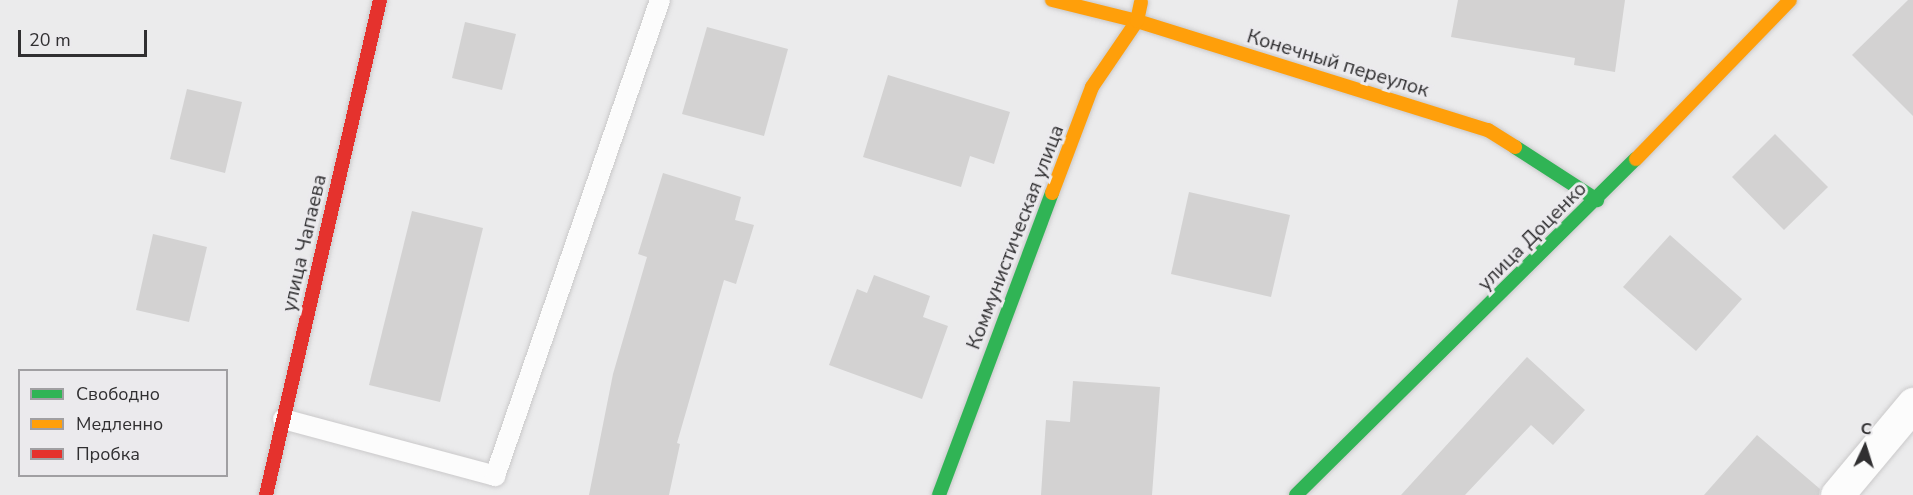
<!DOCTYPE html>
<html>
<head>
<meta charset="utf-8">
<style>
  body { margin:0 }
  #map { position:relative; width:1913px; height:495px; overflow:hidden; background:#ebebec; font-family:"Nunito Sans",sans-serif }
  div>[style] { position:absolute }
  .building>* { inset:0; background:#d3d2d2 }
  .roads { filter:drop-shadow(0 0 2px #cac9ca) drop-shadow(0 0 2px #cac9ca) }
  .lane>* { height:20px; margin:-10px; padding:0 10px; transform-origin:10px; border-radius:10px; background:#fcfcfc }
  .street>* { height:33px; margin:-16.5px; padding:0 16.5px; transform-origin:16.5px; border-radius:16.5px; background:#fcfcfc }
  .fast>* { height:14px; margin:-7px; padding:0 7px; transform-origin:7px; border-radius:7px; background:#30b455 }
  .slow>* { height:14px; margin:-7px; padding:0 7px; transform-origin:7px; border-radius:7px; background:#ff9f0a }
  .jam>* { height:14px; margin:-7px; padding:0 7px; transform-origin:7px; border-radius:7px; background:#e5322d }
  span { translate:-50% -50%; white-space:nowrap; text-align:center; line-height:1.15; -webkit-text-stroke:6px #ebeaed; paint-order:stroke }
  .street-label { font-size:20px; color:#302f31 }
  .legend { position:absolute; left:18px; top:369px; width:210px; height:108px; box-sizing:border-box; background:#ebeaed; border:2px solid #a09fa2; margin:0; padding:8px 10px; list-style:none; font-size:18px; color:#302f31 }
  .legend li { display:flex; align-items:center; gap:12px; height:30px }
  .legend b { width:30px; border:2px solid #a09fa2 }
  .north { position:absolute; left:1835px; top:417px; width:60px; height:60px; -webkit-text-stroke:4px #ebeaed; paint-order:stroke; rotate:4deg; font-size:16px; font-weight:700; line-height:24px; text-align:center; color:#302f31 }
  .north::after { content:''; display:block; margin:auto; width:21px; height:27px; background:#302f31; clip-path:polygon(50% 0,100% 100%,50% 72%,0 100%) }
  .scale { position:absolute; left:18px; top:30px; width:129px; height:27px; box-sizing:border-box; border:3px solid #302f31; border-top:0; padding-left:8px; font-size:18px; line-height:21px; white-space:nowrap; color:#302f31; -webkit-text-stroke:4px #ebeaed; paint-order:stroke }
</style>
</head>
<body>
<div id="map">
  <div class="building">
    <div style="clip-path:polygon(1458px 0,1625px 0,1615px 72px,1574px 65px,1575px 58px,1451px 37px)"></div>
    <div style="clip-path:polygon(1908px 0,1913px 0,1913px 116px,1852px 55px)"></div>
    <div style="clip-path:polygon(465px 22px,516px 34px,502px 90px,452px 78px)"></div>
    <div style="clip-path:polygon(707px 27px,788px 49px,764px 136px,682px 114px)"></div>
    <div style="clip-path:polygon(888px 75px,1010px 112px,994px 164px,970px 156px,961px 187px,863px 157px)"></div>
    <div style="clip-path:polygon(187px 89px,242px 102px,225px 173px,170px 159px)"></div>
    <div style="clip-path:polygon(1775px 134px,1828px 187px,1784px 230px,1732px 177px)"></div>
    <div style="clip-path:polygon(663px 173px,741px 197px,735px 220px,754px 225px,736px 284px,724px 280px,677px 443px,680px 444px,669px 495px,589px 495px,613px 374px,647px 257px,638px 254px)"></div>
    <div style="clip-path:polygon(1189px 192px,1290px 215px,1271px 297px,1171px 274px)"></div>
    <div style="clip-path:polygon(412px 211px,483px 228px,440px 402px,369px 385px)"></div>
    <div style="clip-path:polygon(153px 234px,207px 247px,189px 322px,136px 310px)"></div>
    <div style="clip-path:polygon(1670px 235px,1742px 299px,1696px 351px,1623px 287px)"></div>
    <div style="clip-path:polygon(874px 275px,930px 296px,923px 317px,948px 326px,922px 399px,829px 365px,857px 289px,867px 293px)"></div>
    <div style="clip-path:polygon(1527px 357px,1585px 410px,1553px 445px,1531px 425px,1465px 495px,1401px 495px)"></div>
    <div style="clip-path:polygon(1073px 381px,1160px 387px,1152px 495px,1041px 495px,1046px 420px,1070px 422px)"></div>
    <div style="clip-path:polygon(1757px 435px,1820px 489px,1819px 495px,1704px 495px)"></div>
  </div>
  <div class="roads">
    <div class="lane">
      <div style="left:283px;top:419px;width:220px;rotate:15deg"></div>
      <div style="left:495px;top:476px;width:504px;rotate:-70.88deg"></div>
    </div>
    <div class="street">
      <div style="left:1837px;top:495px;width:119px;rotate:-50.1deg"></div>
    </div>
    <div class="fast">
      <div style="left:1515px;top:147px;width:98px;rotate:32.9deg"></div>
      <div style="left:939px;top:495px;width:322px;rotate:-69.5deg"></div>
      <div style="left:1296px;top:495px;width:478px;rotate:-44.7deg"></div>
    </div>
    <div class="slow">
      <div style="left:1052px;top:0;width:88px;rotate:13.9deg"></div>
      <div style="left:1137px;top:21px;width:368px;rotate:17.3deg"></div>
      <div style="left:1488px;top:130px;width:32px;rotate:32deg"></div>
      <div style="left:1636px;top:159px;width:221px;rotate:-45.9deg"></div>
      <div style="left:1052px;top:193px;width:113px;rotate:-69.3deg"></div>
      <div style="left:1092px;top:87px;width:80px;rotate:-55.7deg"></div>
      <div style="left:1137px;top:21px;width:19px;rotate:-78deg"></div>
    </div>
    <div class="jam">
      <div style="left:266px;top:495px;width:508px;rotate:-77.03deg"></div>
    </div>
  </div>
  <div class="street-label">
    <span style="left:1338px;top:63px;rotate:17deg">Конечный переулок</span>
    <span style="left:1532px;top:236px;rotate:-45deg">улица Доценко</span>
    <span style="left:1015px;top:237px;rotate:-69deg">Коммунистическая улица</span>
    <span style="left:304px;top:243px;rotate:-77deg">улица Чапаева</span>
  </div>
  <ul class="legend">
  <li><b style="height:8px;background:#30b455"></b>Свободно</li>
  <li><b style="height:8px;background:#ff9f0a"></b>Медленно</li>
  <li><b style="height:8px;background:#e5322d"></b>Пробка</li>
  </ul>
  <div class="north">С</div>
  <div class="scale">20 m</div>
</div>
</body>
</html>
